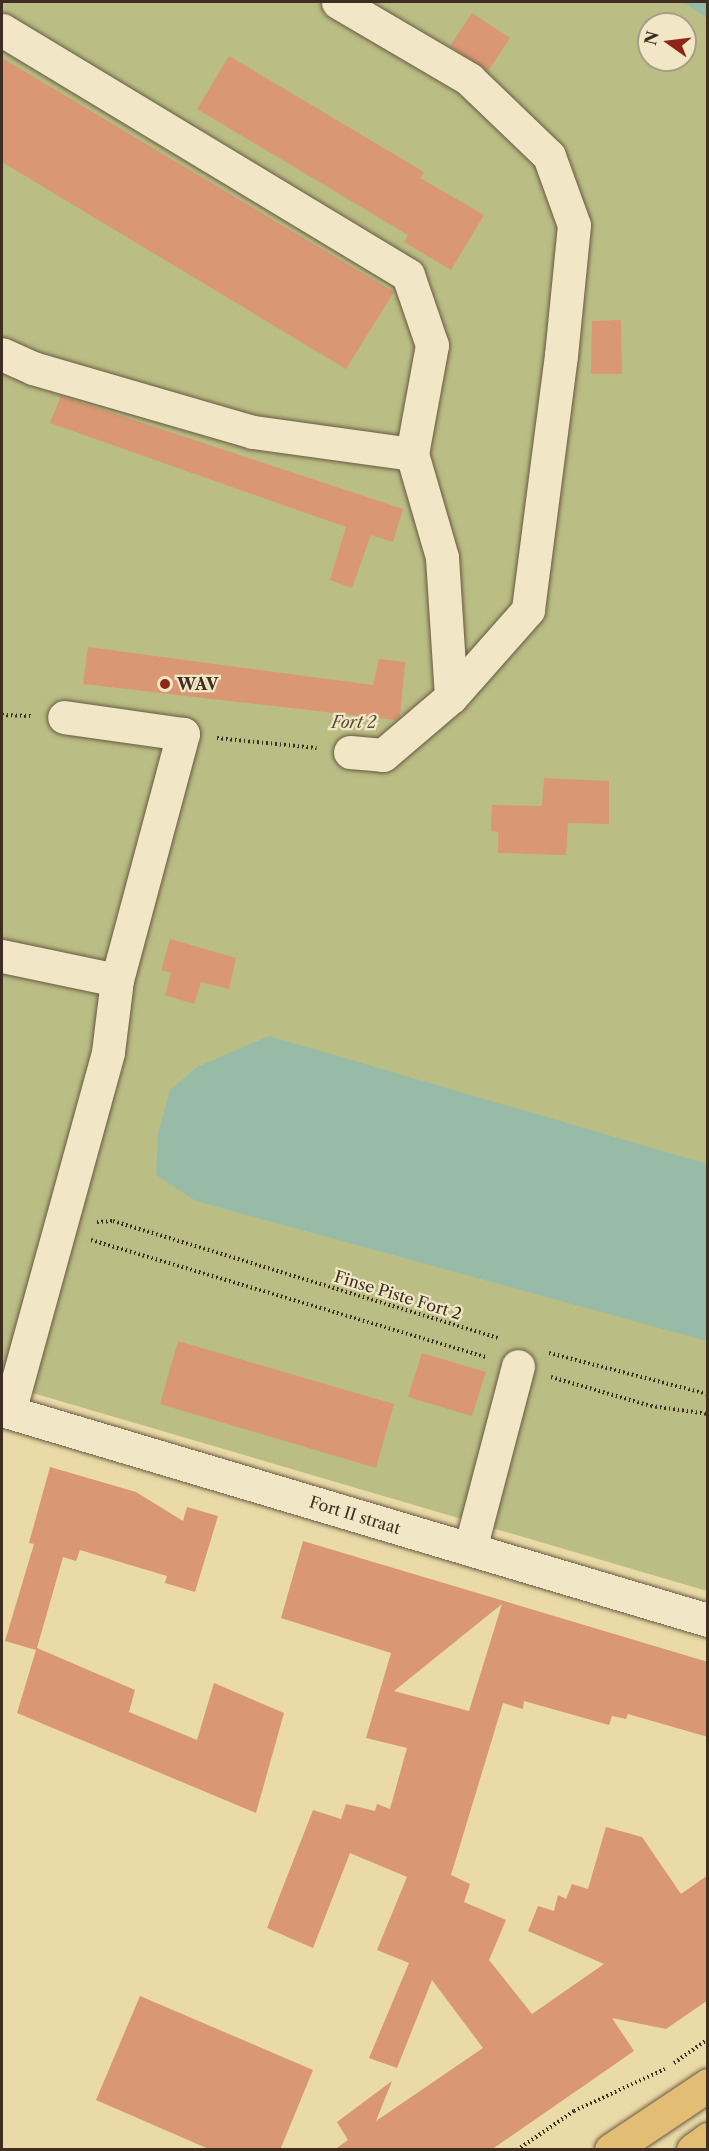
<!DOCTYPE html>
<html>
<head>
<meta charset="utf-8">
<style>
  body { margin:0 }
  #map { position:relative; width:709px; height:2151px; overflow:hidden; background:#e9daa7; font-family:"Libre Caslon Text",serif }
  div>[style] { position:absolute }
  .green>* { inset:0; background:#babe84 }
  .water>* { inset:0; background:#97bba7 }
  .building>* { inset:0; background:#d99774 }
  .path>* { height:4px; margin-top:-2px; transform-origin:0; background:repeating-linear-gradient(90deg,#3e2e21 0 1.5px,transparent 0 4.5px) }
  .roads { filter:drop-shadow(0 0 2px #695942) drop-shadow(0 0 2px #695942) }
  .minor>* { height:33px; margin:-16.5px; padding:0 16.5px; transform-origin:16.5px; border-radius:16.5px; background:#f1e7c6 }
  .major>* { height:33px; margin:-16.5px; padding:0 16.5px; transform-origin:16.5px; border-radius:16.5px; background:#e4bd74 }
  .dots>* { width:16px; height:16px; translate:-50% -50%; box-sizing:border-box; border:3px solid #f1e7c6; border-radius:50% }
  span { translate:-50% -50%; white-space:nowrap; text-align:center; line-height:1.15; -webkit-text-stroke:4.5px #f1e7c6; paint-order:stroke }
  .poi-label { font-size:16px; color:#3e2e21; font-weight:700 }
  .left { translate:0 -50%; text-align:left }
  .park-label { font-size:16px; color:#574b35; font-style:italic }
  .street-label { font-size:16px; color:#3e2e21 }
  .frame { position:absolute; inset:0; border:3px solid #3e2e21; pointer-events:none }
  .north { position:absolute; left:637px; top:12px; width:60px; height:60px; box-sizing:border-box; background:#f1e7c6; border:2px solid #a99d84; border-radius:50%; rotate:284deg; font-size:16px; font-weight:700; line-height:24px; text-align:center; color:#3e2e21 }
  .north::after { content:''; display:block; margin:auto; width:21px; height:27px; background:#8f2418; clip-path:polygon(50% 0,100% 100%,50% 72%,0 100%) }
</style>
</head>
<body>
<div id="map">
  <div class="green">
    <div style="clip-path:polygon(evenodd,2px 2px,707px 2px,707px 1591px,2px 1384px,2px 2px,649px 24px,685px 24px,685px 60px,649px 60px,649px 24px)"></div>
  </div>
  <div class="water">
    <div style="clip-path:polygon(683px 2px,707px 2px,707px 18px)"></div>
    <div style="clip-path:polygon(269px 1036px,707px 1164px,707px 1341px,196px 1201px,156px 1175px,158px 1133px,170px 1090px,197px 1067px)"></div>
  </div>
  <div class="building">
    <div style="clip-path:polygon(472px 13px,510px 38px,488px 71px,450px 46px)"></div>
    <div style="clip-path:polygon(229px 56px,424px 172px,420px 178px,484px 215px,451px 270px,404px 242px,408px 235px,197px 109px)"></div>
    <div style="clip-path:polygon(2px 58px,394px 292px,346px 369px,2px 162px)"></div>
    <div style="clip-path:polygon(621px 320px,622px 374px,591px 374px,592px 321px)"></div>
    <div style="clip-path:polygon(61px 396px,403px 509px,393px 542px,371px 535px,352px 588px,330px 580px,346px 527px,50px 423px)"></div>
    <div style="clip-path:polygon(88px 647px,373px 685px,379px 659px,405px 662px,400px 716px,395px 720px,83px 684px)"></div>
    <div style="clip-path:polygon(544px 778px,609px 781px,609px 824px,568px 823px,566px 855px,498px 853px,498px 832px,491px 831px,492px 805px,542px 806px)"></div>
    <div style="clip-path:polygon(170px 939px,236px 958px,229px 989px,201px 982px,194px 1004px,165px 995px,171px 973px,161px 970px)"></div>
    <div style="clip-path:polygon(178px 1341px,394px 1404px,376px 1468px,160px 1404px)"></div>
    <div style="clip-path:polygon(422px 1353px,486px 1372px,472px 1416px,408px 1397px)"></div>
    <div style="clip-path:polygon(50px 1467px,136px 1492px,183px 1521px,187px 1507px,218px 1516px,195px 1592px,165px 1583px,167px 1576px,80px 1550px,76px 1561px,63px 1557px,37px 1648px,135px 1690px,129px 1712px,197px 1740px,214px 1683px,284px 1713px,256px 1813px,17px 1713px,36px 1650px,5px 1641px,34px 1544px,29px 1543px)"></div>
    <div style="clip-path:polygon(evenodd,303px 1541px,708px 1662px,708px 1737px,628px 1714px,626px 1719px,612px 1716px,609px 1725px,524px 1701px,523px 1709px,503px 1703px,451px 1875px,470px 1884px,464px 1902px,506px 1920px,489px 1960px,532px 2014px,604px 1964px,528px 1931px,538px 1906px,554px 1911px,558px 1895px,566px 1899px,572px 1884px,588px 1889px,606px 1827px,642px 1837px,681px 1894px,708px 1875px,708px 2000px,666px 2029px,612px 2018px,634px 2051px,491px 2150px,334px 2150px,348px 2140px,337px 2122px,392px 2081px,376px 2121px,483px 2048px,432px 1980px,397px 2068px,369px 2058px,409px 1963px,377px 1950px,407px 1877px,350px 1853px,313px 1948px,267px 1928px,313px 1810px,341px 1819px,346px 1804px,375px 1811px,377px 1804px,390px 1809px,407px 1748px,366px 1738px,391px 1653px,281px 1618px,303px 1541px,502px 1604px,469px 1711px,394px 1691px,502px 1604px)"></div>
    <div style="clip-path:polygon(140px 1996px,313px 2070px,280px 2150px,211px 2150px,96px 2100px)"></div>
  </div>
  <div class="path">
    <div style="left:2px;top:715px;width:29px;rotate:2deg"></div>
    <div style="left:217px;top:738px;width:100px;rotate:5.8deg"></div>
    <div style="left:97px;top:1222px;width:16px;rotate:-4deg"></div>
    <div style="left:113px;top:1221px;width:402px;rotate:16.9deg"></div>
    <div style="left:91px;top:1240px;width:413px;rotate:16.5deg"></div>
    <div style="left:549px;top:1353px;width:164px;rotate:14.5deg"></div>
    <div style="left:551px;top:1377px;width:104px;rotate:16.2deg"></div>
    <div style="left:651px;top:1406px;width:58px;rotate:8deg"></div>
    <div style="left:674px;top:2063px;width:42px;rotate:-35.2deg"></div>
    <div style="left:517px;top:2150px;width:69px;rotate:-34.4deg"></div>
    <div style="left:574px;top:2111px;width:100px;rotate:-24.8deg"></div>
  </div>
  <div class="roads">
    <div class="minor">
      <div style="left:338px;top:2px;width:152px;rotate:30.4deg"></div>
      <div style="left:469px;top:79px;width:111px;rotate:43.9deg"></div>
      <div style="left:549px;top:156px;width:73px;rotate:70.1deg"></div>
      <div style="left:574px;top:225px;width:131px;rotate:95.7deg"></div>
      <div style="left:561px;top:355px;width:257px;rotate:97.4deg"></div>
      <div style="left:528px;top:610px;width:116px;rotate:131.5deg"></div>
      <div style="left:2px;top:30px;width:474px;rotate:31.1deg"></div>
      <div style="left:408px;top:275px;width:74px;rotate:71.1deg"></div>
      <div style="left:432px;top:345px;width:111px;rotate:100.4deg"></div>
      <div style="left:412px;top:454px;width:161px;rotate:-172.1deg"></div>
      <div style="left:253px;top:432px;width:229px;rotate:-163.8deg"></div>
      <div style="left:33px;top:368px;width:34px;rotate:-156deg"></div>
      <div style="left:350px;top:752px;width:33px;rotate:5deg"></div>
      <div style="left:383px;top:755px;width:89px;rotate:-40.5deg"></div>
      <div style="left:451px;top:697px;width:140px;rotate:-93.7deg"></div>
      <div style="left:442px;top:557px;width:107px;rotate:-106.2deg"></div>
      <div style="left:2px;top:956px;width:117px;rotate:11.8deg"></div>
      <div style="left:2px;top:1410px;width:737px;rotate:16.57deg"></div>
      <div style="left:9px;top:1412px;width:373px;rotate:-74.6deg"></div>
      <div style="left:108px;top:1052px;width:73px;rotate:-82.9deg"></div>
      <div style="left:117px;top:980px;width:255px;rotate:-75deg"></div>
      <div style="left:183px;top:734px;width:120px;rotate:-171.9deg"></div>
      <div style="left:470px;top:1549px;width:189px;rotate:-75.3deg"></div>
    </div>
    <div class="major">
      <div style="left:611px;top:2150px;width:117px;rotate:-33.8deg"></div>
      <div style="left:693px;top:2150px;width:19px;rotate:-36deg"></div>
    </div>
  </div>
  <div class="dots">
    <div style="left:165px;top:684px;background:#8f2418"></div>
  </div>
  <div class="poi-label">
    <span class="left" style="left:177px;top:684px">WAV</span>
  </div>
  <div class="park-label">
    <span style="left:354px;top:722px">Fort 2</span>
  </div>
  <div class="street-label">
    <span style="left:398px;top:1295px;rotate:17deg">Finse Piste Fort 2</span>
    <span style="left:355px;top:1515px;rotate:17deg">Fort II straat</span>
  </div>
  <div class="frame"></div>
  <div class="north">N</div>
</div>
</body>
</html>
